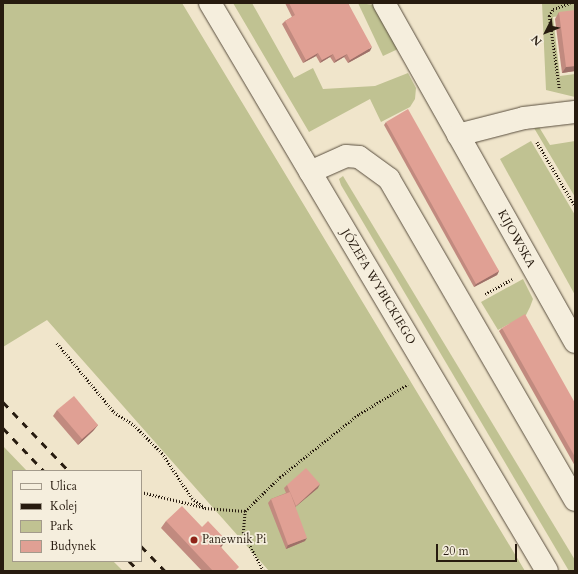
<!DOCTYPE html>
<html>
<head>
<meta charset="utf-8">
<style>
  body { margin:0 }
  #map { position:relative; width:578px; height:574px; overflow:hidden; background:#f0e5cb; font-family:Cardo,serif }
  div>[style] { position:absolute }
  .green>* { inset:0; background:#c0c292 }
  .path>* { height:2.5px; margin-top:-1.25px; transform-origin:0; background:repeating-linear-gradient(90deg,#271b0f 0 1px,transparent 0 3px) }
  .roads { filter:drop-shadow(0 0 1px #594e3e) drop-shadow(0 0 1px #594e3e) }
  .minor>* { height:22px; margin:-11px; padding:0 11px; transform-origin:11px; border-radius:11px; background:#f5eedd }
  .rail>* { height:3px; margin-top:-1.5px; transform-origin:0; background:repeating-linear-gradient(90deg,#271b0f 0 7px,transparent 0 14px) }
  .wall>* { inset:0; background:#c18a7f }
  .shaded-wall>* { inset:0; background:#9d7068 }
  .building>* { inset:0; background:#e0a094 }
  .dots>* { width:11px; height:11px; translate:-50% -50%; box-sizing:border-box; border:2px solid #f5eedd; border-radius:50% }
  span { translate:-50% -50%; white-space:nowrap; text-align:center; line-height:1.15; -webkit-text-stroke:3.5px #f5eedd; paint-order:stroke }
  .street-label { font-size:12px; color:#271b0f }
  .poi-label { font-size:12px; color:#271b0f }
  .left { translate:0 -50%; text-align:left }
  .frame { position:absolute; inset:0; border:4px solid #271b0f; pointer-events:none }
  .legend { position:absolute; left:12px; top:470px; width:130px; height:92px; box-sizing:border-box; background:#f5eedd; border:1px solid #a39a8b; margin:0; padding:5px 7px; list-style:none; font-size:12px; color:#271b0f }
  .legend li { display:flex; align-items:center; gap:8px; height:20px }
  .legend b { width:20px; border:1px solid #a39a8b }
  .north { position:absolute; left:526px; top:12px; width:40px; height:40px; -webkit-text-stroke:3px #f5eedd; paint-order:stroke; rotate:228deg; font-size:11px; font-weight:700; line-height:16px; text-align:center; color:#271b0f }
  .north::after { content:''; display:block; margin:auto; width:14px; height:18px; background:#271b0f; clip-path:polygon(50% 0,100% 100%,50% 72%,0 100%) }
  .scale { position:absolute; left:436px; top:544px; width:81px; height:18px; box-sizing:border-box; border:2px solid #271b0f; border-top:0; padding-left:5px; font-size:12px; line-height:14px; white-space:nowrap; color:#271b0f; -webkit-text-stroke:3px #f5eedd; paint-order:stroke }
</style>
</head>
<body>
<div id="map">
  <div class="green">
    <div style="clip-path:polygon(3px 3px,182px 3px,525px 571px,269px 571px,47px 320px,3px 347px)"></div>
    <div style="clip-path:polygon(233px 3px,252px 3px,294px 78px,313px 68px,323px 89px,375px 86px,408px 73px,416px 88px,415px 99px,410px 107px,381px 122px,370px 99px,309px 132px)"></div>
    <div style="clip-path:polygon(358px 3px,375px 5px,398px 49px,383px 56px)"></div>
    <div style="clip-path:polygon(542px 3px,575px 3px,575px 14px,553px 17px,560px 76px,575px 74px,575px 97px,546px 90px)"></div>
    <div style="clip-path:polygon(539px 127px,550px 145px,575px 141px,575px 197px,534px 128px)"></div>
    <div style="clip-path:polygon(531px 141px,575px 215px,575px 295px,500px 159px)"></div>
    <div style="clip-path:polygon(343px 176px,575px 560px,575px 571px,569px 571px,341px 185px,339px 179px)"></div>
    <div style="clip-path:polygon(523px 279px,533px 299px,530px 307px,526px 315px,498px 330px,481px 302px)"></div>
    <div style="clip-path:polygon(3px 446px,27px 471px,13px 471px,13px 561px,113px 561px,123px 571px,3px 571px)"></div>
  </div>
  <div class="path">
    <div style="left:559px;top:88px;width:73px;rotate:-97.9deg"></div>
    <div style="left:549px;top:16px;width:8px;rotate:-60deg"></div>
    <div style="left:553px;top:9px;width:18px;rotate:-19deg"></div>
    <div style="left:537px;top:142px;width:74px;rotate:59.3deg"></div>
    <div style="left:485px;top:294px;width:31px;rotate:-29deg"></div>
    <div style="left:57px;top:343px;width:89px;rotate:50.4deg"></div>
    <div style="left:114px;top:412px;width:24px;rotate:33deg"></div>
    <div style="left:134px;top:425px;width:40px;rotate:45deg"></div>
    <div style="left:162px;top:453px;width:54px;rotate:56.3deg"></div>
    <div style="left:192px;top:498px;width:16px;rotate:38deg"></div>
    <div style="left:205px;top:508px;width:40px;rotate:4.3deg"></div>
    <div style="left:141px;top:492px;width:64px;rotate:13.6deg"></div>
    <div style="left:263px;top:571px;width:43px;rotate:-117.8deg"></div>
    <div style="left:243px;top:533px;width:22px;rotate:-85deg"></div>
    <div style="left:245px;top:511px;width:49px;rotate:-44.2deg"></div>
    <div style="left:280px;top:477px;width:101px;rotate:-38.6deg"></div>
    <div style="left:359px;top:414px;width:57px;rotate:-31.5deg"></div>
  </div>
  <div class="roads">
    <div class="minor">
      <div style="left:210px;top:3px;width:660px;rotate:59.32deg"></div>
      <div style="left:384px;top:3px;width:389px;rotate:60.6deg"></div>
      <div style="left:458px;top:135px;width:68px;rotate:-14.4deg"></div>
      <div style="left:524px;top:118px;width:51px;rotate:-6.7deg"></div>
      <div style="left:310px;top:172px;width:39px;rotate:-24deg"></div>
      <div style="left:346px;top:156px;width:13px;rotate:4deg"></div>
      <div style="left:359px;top:157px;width:37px;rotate:36deg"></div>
      <div style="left:389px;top:179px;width:371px;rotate:59.9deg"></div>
    </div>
  </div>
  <div class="rail">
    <div style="left:3px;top:402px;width:95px;rotate:46.3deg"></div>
    <div style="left:3px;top:428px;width:59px;rotate:46.4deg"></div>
    <div style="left:141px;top:546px;width:35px;rotate:46deg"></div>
    <div style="left:129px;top:561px;width:14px;rotate:45deg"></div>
  </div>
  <div class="wall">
    <div style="clip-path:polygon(285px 3px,348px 3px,370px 51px,348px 63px,344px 57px,334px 63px,330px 57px,320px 63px,316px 56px,303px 63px,282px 24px,285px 21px,292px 17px)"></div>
    <div style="clip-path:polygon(559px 12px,575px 71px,562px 73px,555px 19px)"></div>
    <div style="clip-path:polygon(386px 122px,499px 271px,497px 275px,474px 287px,384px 125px)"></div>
    <div style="clip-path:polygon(502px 328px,575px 403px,575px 466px,499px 331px)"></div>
    <div style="clip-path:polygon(57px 410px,98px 425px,93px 431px,78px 445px,53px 416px)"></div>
    <div style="clip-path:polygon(287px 485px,318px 488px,295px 507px,305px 541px,286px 549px,268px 503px,271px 499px,286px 493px,284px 488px)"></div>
    <div style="clip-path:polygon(166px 521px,202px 527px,226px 540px,221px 547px,236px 571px,202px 571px,161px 528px)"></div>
  </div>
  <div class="shaded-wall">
    <div style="clip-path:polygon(372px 47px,370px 51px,348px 63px,350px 60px)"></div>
    <div style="clip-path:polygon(318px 53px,316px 56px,303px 63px,306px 60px)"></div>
    <div style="clip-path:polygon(333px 54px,330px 57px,320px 63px,322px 60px)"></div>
    <div style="clip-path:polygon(347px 54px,344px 57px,334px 63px,336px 60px)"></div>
    <div style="clip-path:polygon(575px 66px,575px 71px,562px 73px,566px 67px)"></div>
    <div style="clip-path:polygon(499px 271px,497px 275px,474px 287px,476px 284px)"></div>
    <div style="clip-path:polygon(98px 425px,93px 431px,78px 445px,82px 439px)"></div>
    <div style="clip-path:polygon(320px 484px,318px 488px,293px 509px,296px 506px)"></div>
    <div style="clip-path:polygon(307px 538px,305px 541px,286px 549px,288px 545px)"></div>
    <div style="clip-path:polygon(226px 540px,222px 546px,215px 552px,220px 546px)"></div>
  </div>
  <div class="building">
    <div style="clip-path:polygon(289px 3px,348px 3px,372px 47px,350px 60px,347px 54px,336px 60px,333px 54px,322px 60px,318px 53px,306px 60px,285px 21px,295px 15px)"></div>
    <div style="clip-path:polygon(575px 10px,575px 66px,566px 67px,559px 12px)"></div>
    <div style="clip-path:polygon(408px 109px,499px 271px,476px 284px,386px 122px)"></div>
    <div style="clip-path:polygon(525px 314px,575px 403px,575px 457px,502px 328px)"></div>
    <div style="clip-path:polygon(74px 396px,98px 425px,82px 439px,57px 410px)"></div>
    <div style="clip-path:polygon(306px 468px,320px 484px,296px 506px,287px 485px)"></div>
    <div style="clip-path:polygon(290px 492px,307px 538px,288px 545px,271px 499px)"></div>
    <div style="clip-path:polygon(182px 506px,202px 527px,208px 521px,226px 540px,220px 546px,239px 567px,235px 571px,213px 571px,166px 521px)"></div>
  </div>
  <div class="dots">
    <div style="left:194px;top:540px;background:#8f2418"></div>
  </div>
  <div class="street-label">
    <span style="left:516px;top:239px;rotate:61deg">KIJOWSKA</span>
    <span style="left:378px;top:287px;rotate:59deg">JÓZEFA WYBICKIEGO</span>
  </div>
  <div class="poi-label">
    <span class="left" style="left:202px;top:540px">Panewnik Pi</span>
  </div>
  <div class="frame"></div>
  <ul class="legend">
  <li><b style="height:5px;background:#f5eedd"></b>Ulica</li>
  <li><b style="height:5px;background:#271b0f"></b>Kolej</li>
  <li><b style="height:11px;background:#c0c292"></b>Park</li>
  <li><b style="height:11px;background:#e0a094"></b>Budynek</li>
  </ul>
  <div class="north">N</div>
  <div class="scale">20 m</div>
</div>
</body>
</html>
